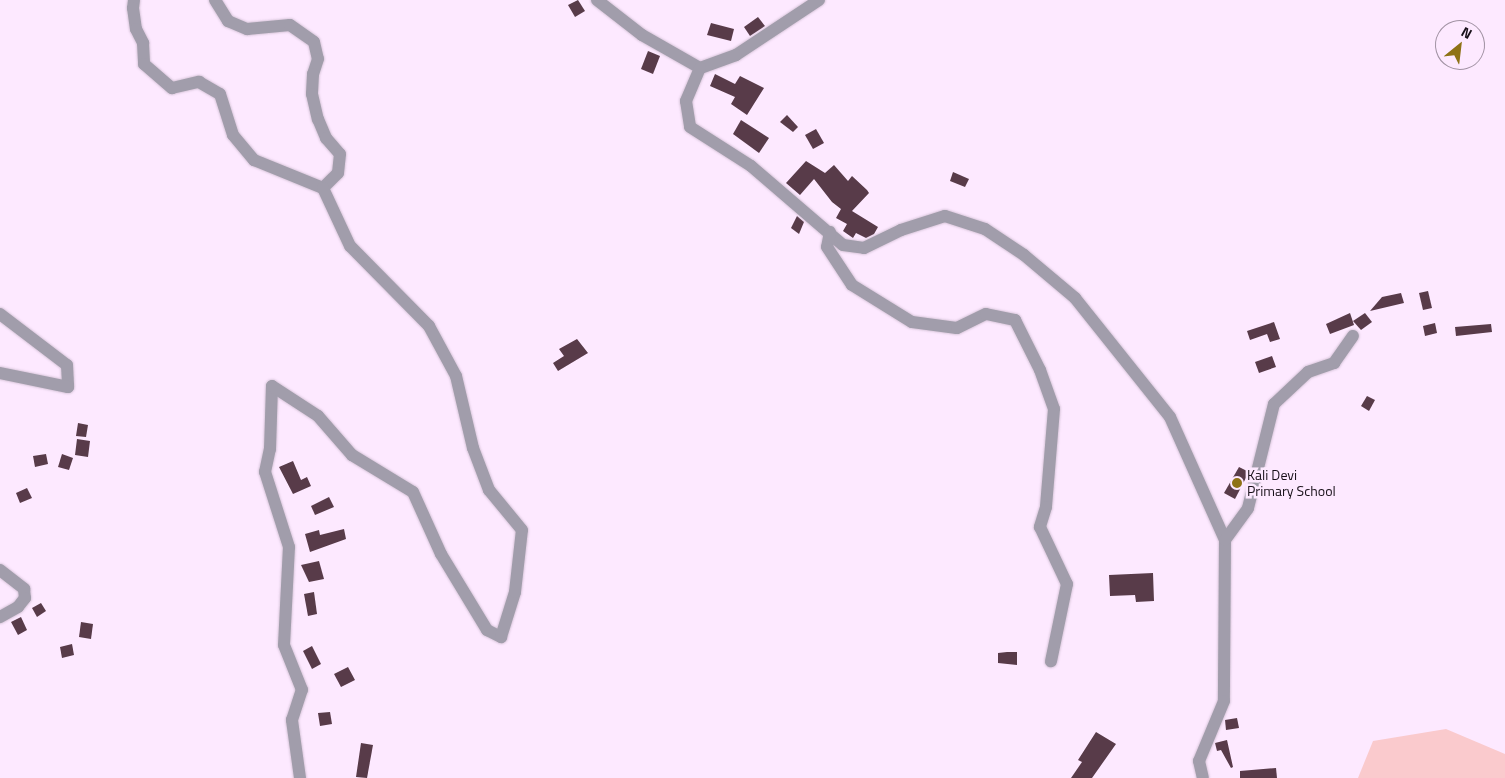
<!DOCTYPE html>
<html>
<head>
<meta charset="utf-8">
<style>
  body { margin:0 }
  #map { position:relative; width:1505px; height:778px; overflow:hidden; background:#fde9ff; font-family:"Titillium Web",sans-serif }
  div>[style] { position:absolute }
  .green>* { inset:0; background:#facacd }
  .building>* { inset:0; background:#583b49 }
  .roads { filter:drop-shadow(0 0 1px #d8c6da) drop-shadow(0 0 1px #d8c6da) }
  .minor>* { height:12px; margin:-6px; padding:0 6px; transform-origin:6px; border-radius:6px; background:#a19dab }
  .dots>* { width:14px; height:14px; translate:-50% -50%; box-sizing:border-box; border:2px solid #fde9ff; border-radius:50% }
  span { translate:-50% -50%; white-space:nowrap; text-align:center; line-height:1.15; -webkit-text-stroke:5px #fde9ff; paint-order:stroke }
  .poi-label { font-size:14px; color:#181019 }
  .left { translate:0 -50%; text-align:left }
  .north { position:absolute; left:1435px; top:20px; width:50px; height:50px; box-sizing:border-box; background:#fde9ff; border:1px solid #a192a3; border-radius:50%; rotate:29deg; font-size:14px; font-weight:700; line-height:20px; text-align:center; color:#181019 }
  .north::after { content:''; display:block; margin:auto; width:18px; height:22px; background:#8e7216; clip-path:polygon(50% 0,100% 100%,50% 72%,0 100%) }
</style>
</head>
<body>
<div id="map">
  <div class="green">
    <div style="clip-path:polygon(1446px 729px,1505px 754px,1505px 778px,1358px 778px,1373px 741px)"></div>
  </div>
  <div class="building">
    <div style="clip-path:polygon(578px 0,585px 11px,575px 17px,568px 5px)"></div>
    <div style="clip-path:polygon(758px 17px,765px 26px,750px 36px,744px 27px)"></div>
    <div style="clip-path:polygon(711px 23px,734px 29px,731px 41px,707px 35px)"></div>
    <div style="clip-path:polygon(648px 51px,660px 56px,653px 74px,641px 69px)"></div>
    <div style="clip-path:polygon(715px 74px,735px 84px,740px 76px,764px 88px,747px 115px,731px 104px,735px 97px,710px 86px)"></div>
    <div style="clip-path:polygon(787px 115px,798px 127px,793px 132px,780px 122px)"></div>
    <div style="clip-path:polygon(741px 120px,769px 138px,759px 153px,733px 134px)"></div>
    <div style="clip-path:polygon(816px 129px,824px 143px,813px 149px,805px 135px)"></div>
    <div style="clip-path:polygon(806px 161px,825px 173px,834px 165px,848px 181px,852px 176px,867px 190px,869px 193px,852px 211px,878px 227px,874px 234px,866px 238px,856px 233px,853px 238px,843px 231px,847px 224px,836px 218px,841px 209px,832px 202px,814px 179px,800px 195px,786px 183px)"></div>
    <div style="clip-path:polygon(953px 172px,969px 179px,965px 187px,950px 181px)"></div>
    <div style="clip-path:polygon(797px 216px,804px 222px,799px 234px,791px 228px)"></div>
    <div style="clip-path:polygon(1428px 291px,1432px 308px,1423px 310px,1419px 293px)"></div>
    <div style="clip-path:polygon(1401px 293px,1404px 303px,1370px 311px,1382px 297px)"></div>
    <div style="clip-path:polygon(1350px 313px,1354px 325px,1330px 334px,1326px 324px)"></div>
    <div style="clip-path:polygon(1365px 313px,1372px 322px,1361px 330px,1353px 321px)"></div>
    <div style="clip-path:polygon(1274px 322px,1280px 339px,1270px 342px,1267px 334px,1250px 340px,1247px 331px)"></div>
    <div style="clip-path:polygon(1435px 323px,1437px 333px,1425px 336px,1423px 326px)"></div>
    <div style="clip-path:polygon(1491px 324px,1492px 332px,1456px 336px,1455px 327px)"></div>
    <div style="clip-path:polygon(577px 339px,588px 353px,558px 371px,553px 363px,564px 356px,559px 349px)"></div>
    <div style="clip-path:polygon(1272px 356px,1276px 367px,1259px 373px,1255px 362px)"></div>
    <div style="clip-path:polygon(1367px 396px,1375px 400px,1369px 411px,1361px 406px)"></div>
    <div style="clip-path:polygon(78px 423px,88px 425px,86px 437px,76px 436px)"></div>
    <div style="clip-path:polygon(77px 439px,90px 441px,88px 457px,75px 455px)"></div>
    <div style="clip-path:polygon(46px 454px,48px 464px,35px 467px,33px 456px)"></div>
    <div style="clip-path:polygon(62px 454px,73px 458px,69px 470px,58px 467px)"></div>
    <div style="clip-path:polygon(293px 461px,301px 480px,307px 477px,311px 486px,293px 494px,279px 467px)"></div>
    <div style="clip-path:polygon(1239px 467px,1249px 472px,1235px 499px,1224px 493px)"></div>
    <div style="clip-path:polygon(27px 488px,32px 498px,20px 503px,16px 493px)"></div>
    <div style="clip-path:polygon(329px 497px,334px 507px,315px 515px,311px 506px)"></div>
    <div style="clip-path:polygon(344px 529px,346px 539px,310px 552px,305px 534px,319px 530px,320px 535px)"></div>
    <div style="clip-path:polygon(319px 561px,324px 579px,309px 582px,301px 565px)"></div>
    <div style="clip-path:polygon(1153px 573px,1154px 601px,1136px 602px,1135px 595px,1110px 596px,1109px 575px)"></div>
    <div style="clip-path:polygon(314px 592px,317px 614px,308px 616px,304px 594px)"></div>
    <div style="clip-path:polygon(41px 603px,46px 611px,37px 617px,32px 608px)"></div>
    <div style="clip-path:polygon(21px 617px,27px 630px,18px 635px,11px 622px)"></div>
    <div style="clip-path:polygon(81px 622px,93px 624px,91px 639px,79px 637px)"></div>
    <div style="clip-path:polygon(72px 644px,74px 655px,62px 658px,60px 647px)"></div>
    <div style="clip-path:polygon(312px 646px,321px 664px,312px 669px,303px 651px)"></div>
    <div style="clip-path:polygon(1007px 652px,1017px 652px,1017px 665px,998px 663px,998px 653px)"></div>
    <div style="clip-path:polygon(348px 667px,355px 680px,341px 687px,334px 674px)"></div>
    <div style="clip-path:polygon(330px 712px,332px 724px,320px 726px,318px 713px)"></div>
    <div style="clip-path:polygon(1237px 718px,1239px 728px,1226px 730px,1225px 720px)"></div>
    <div style="clip-path:polygon(1096px 732px,1116px 744px,1092px 778px,1071px 778px,1082px 762px,1078px 760px)"></div>
    <div style="clip-path:polygon(1227px 740px,1233px 767px,1231px 768px,1221px 750px,1217px 751px,1215px 743px)"></div>
    <div style="clip-path:polygon(361px 743px,373px 745px,367px 778px,356px 777px)"></div>
    <div style="clip-path:polygon(1276px 768px,1277px 778px,1240px 778px,1240px 771px)"></div>
  </div>
  <div class="roads">
    <div class="minor">
      <div style="left:134px;top:0;width:8px;rotate:97deg"></div>
      <div style="left:133px;top:8px;width:21px;rotate:82deg"></div>
      <div style="left:136px;top:29px;width:16px;rotate:63deg"></div>
      <div style="left:143px;top:43px;width:21px;rotate:87deg"></div>
      <div style="left:144px;top:64px;width:37px;rotate:41deg"></div>
      <div style="left:172px;top:88px;width:28px;rotate:-13deg"></div>
      <div style="left:199px;top:82px;width:24px;rotate:30deg"></div>
      <div style="left:220px;top:94px;width:43px;rotate:72.4deg"></div>
      <div style="left:233px;top:135px;width:33px;rotate:50deg"></div>
      <div style="left:254px;top:160px;width:74px;rotate:22.1deg"></div>
      <div style="left:215px;top:0;width:25px;rotate:58deg"></div>
      <div style="left:228px;top:21px;width:21px;rotate:23deg"></div>
      <div style="left:247px;top:29px;width:43px;rotate:-5.3deg"></div>
      <div style="left:290px;top:25px;width:29px;rotate:35deg"></div>
      <div style="left:314px;top:42px;width:17px;rotate:77deg"></div>
      <div style="left:318px;top:59px;width:16px;rotate:108deg"></div>
      <div style="left:313px;top:74px;width:20px;rotate:93deg"></div>
      <div style="left:312px;top:94px;width:26px;rotate:77deg"></div>
      <div style="left:318px;top:119px;width:21px;rotate:67deg"></div>
      <div style="left:326px;top:138px;width:21px;rotate:49deg"></div>
      <div style="left:340px;top:154px;width:19px;rotate:96deg"></div>
      <div style="left:338px;top:173px;width:21px;rotate:135deg"></div>
      <div style="left:597px;top:0;width:57px;rotate:37.9deg"></div>
      <div style="left:642px;top:35px;width:67px;rotate:29.6deg"></div>
      <div style="left:819px;top:0;width:100px;rotate:146.5deg"></div>
      <div style="left:736px;top:55px;width:38px;rotate:160deg"></div>
      <div style="left:700px;top:68px;width:36px;rotate:113deg"></div>
      <div style="left:686px;top:101px;width:26px;rotate:81deg"></div>
      <div style="left:690px;top:127px;width:72px;rotate:32.6deg"></div>
      <div style="left:751px;top:166px;width:121px;rotate:40.7deg"></div>
      <div style="left:843px;top:245px;width:21px;rotate:8deg"></div>
      <div style="left:864px;top:248px;width:41px;rotate:-25.9deg"></div>
      <div style="left:901px;top:230px;width:46px;rotate:-17.7deg"></div>
      <div style="left:945px;top:216px;width:42px;rotate:18deg"></div>
      <div style="left:985px;top:229px;width:47px;rotate:33.7deg"></div>
      <div style="left:1024px;top:255px;width:67px;rotate:40.1deg"></div>
      <div style="left:1075px;top:298px;width:152px;rotate:51.4deg"></div>
      <div style="left:1170px;top:417px;width:135px;rotate:65.9deg"></div>
      <div style="left:1225px;top:540px;width:161px;rotate:90.4deg"></div>
      <div style="left:1224px;top:701px;width:65px;rotate:112.6deg"></div>
      <div style="left:1199px;top:761px;width:17px;rotate:77deg"></div>
      <div style="left:830px;top:232px;width:15px;rotate:101deg"></div>
      <div style="left:827px;top:247px;width:45px;rotate:56.7deg"></div>
      <div style="left:852px;top:285px;width:70px;rotate:31.7deg"></div>
      <div style="left:912px;top:322px;width:45px;rotate:7.6deg"></div>
      <div style="left:957px;top:328px;width:32px;rotate:-26deg"></div>
      <div style="left:986px;top:314px;width:30px;rotate:12deg"></div>
      <div style="left:1015px;top:320px;width:56px;rotate:63.4deg"></div>
      <div style="left:1040px;top:370px;width:41px;rotate:70.3deg"></div>
      <div style="left:1054px;top:409px;width:98px;rotate:94.7deg"></div>
      <div style="left:1046px;top:507px;width:21px;rotate:107deg"></div>
      <div style="left:1040px;top:527px;width:63px;rotate:64.7deg"></div>
      <div style="left:1067px;top:584px;width:79px;rotate:101.7deg"></div>
      <div style="left:0;top:314px;width:84px;rotate:37.3deg"></div>
      <div style="left:67px;top:365px;width:22px;rotate:87deg"></div>
      <div style="left:68px;top:387px;width:69px;rotate:-168.4deg"></div>
      <div style="left:1225px;top:540px;width:39px;rotate:-54deg"></div>
      <div style="left:1248px;top:508px;width:107px;rotate:-76deg"></div>
      <div style="left:1274px;top:404px;width:47px;rotate:-43.3deg"></div>
      <div style="left:1308px;top:372px;width:28px;rotate:-19deg"></div>
      <div style="left:1334px;top:363px;width:33px;rotate:-55deg"></div>
      <div style="left:0;top:570px;width:31px;rotate:38deg"></div>
      <div style="left:24px;top:589px;width:9px;rotate:84deg"></div>
      <div style="left:25px;top:598px;width:11px;rotate:128deg"></div>
      <div style="left:18px;top:607px;width:21px;rotate:151deg"></div>
      <div style="left:300px;top:778px;width:59px;rotate:-97.9deg"></div>
      <div style="left:292px;top:720px;width:32px;rotate:-72deg"></div>
      <div style="left:302px;top:690px;width:48px;rotate:-111.8deg"></div>
      <div style="left:284px;top:645px;width:98px;rotate:-87.1deg"></div>
      <div style="left:289px;top:547px;width:79px;rotate:-107.7deg"></div>
      <div style="left:265px;top:472px;width:24px;rotate:-78deg"></div>
      <div style="left:270px;top:449px;width:63px;rotate:-88.2deg"></div>
      <div style="left:272px;top:386px;width:55px;rotate:33.1deg"></div>
      <div style="left:318px;top:416px;width:52px;rotate:48.9deg"></div>
      <div style="left:352px;top:455px;width:71px;rotate:31.2deg"></div>
      <div style="left:413px;top:492px;width:68px;rotate:65.7deg"></div>
      <div style="left:441px;top:554px;width:89px;rotate:58.8deg"></div>
      <div style="left:487px;top:630px;width:16px;rotate:27deg"></div>
      <div style="left:501px;top:637px;width:47px;rotate:-72.7deg"></div>
      <div style="left:515px;top:592px;width:62px;rotate:-83.6deg"></div>
      <div style="left:522px;top:530px;width:52px;rotate:-129.5deg"></div>
      <div style="left:489px;top:490px;width:45px;rotate:-110.9deg"></div>
      <div style="left:473px;top:448px;width:74px;rotate:-103.3deg"></div>
      <div style="left:456px;top:376px;width:57px;rotate:-118.4deg"></div>
      <div style="left:429px;top:326px;width:112px;rotate:-134.6deg"></div>
      <div style="left:350px;top:246px;width:64px;rotate:-115deg"></div>
    </div>
  </div>
  <div class="dots">
    <div style="left:1237px;top:483px;background:#8e7216"></div>
  </div>
  <div class="poi-label">
    <span class="left" style="left:1247px;top:483px">Kali Devi<br>Primary School</span>
  </div>
  <div class="north">N</div>
</div>
</body>
</html>
